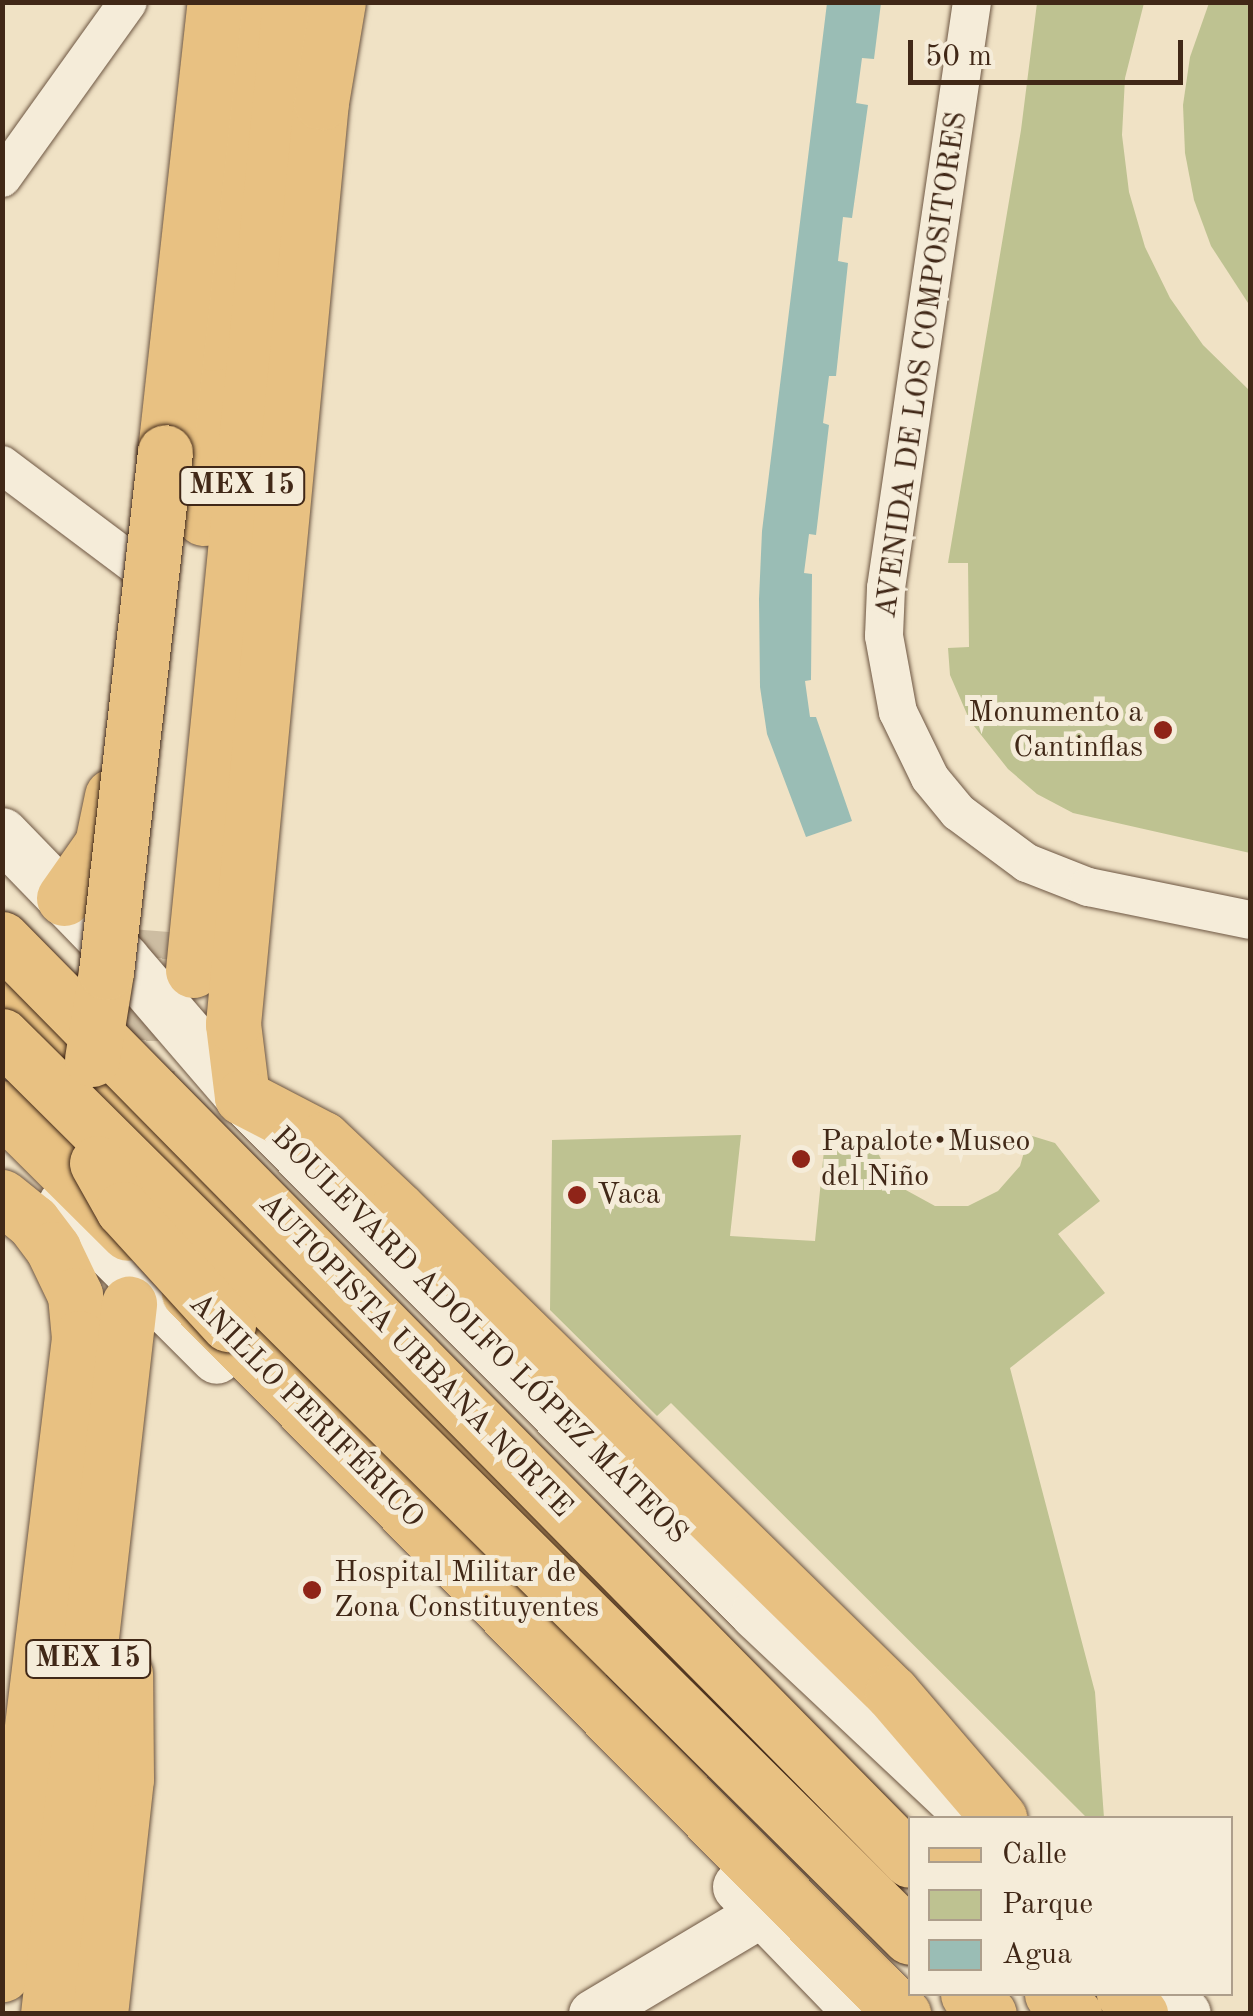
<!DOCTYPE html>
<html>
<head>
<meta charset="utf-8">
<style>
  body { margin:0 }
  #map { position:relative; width:1253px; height:2016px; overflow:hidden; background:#f0e2c5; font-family:"Old Standard TT",serif }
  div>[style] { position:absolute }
  .green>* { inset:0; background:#bec291 }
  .water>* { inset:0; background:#9abdb5 }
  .primary-tunnel>* { height:55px; margin-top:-27.5px; transform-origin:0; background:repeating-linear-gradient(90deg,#cdbda2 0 55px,transparent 0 83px) }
  .roads { filter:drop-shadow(0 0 2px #6d5642) drop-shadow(0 0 2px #6d5642) }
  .minor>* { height:38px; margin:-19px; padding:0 19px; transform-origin:19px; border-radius:19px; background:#f5ecd9 }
  .tertiary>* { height:48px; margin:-24px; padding:0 24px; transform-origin:24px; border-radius:24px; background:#f5ecd9 }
  .secondary>* { height:52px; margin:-26px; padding:0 26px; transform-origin:26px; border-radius:26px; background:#f5ecd9 }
  .primary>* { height:55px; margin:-27.5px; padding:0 27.5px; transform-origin:27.5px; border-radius:27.5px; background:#e8c182 }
  .trunk>* { height:55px; margin:-27.5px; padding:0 27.5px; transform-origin:27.5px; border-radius:27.5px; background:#e8c182 }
  .motorway>* { height:55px; margin:-27.5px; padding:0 27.5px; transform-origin:27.5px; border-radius:27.5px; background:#e8c182 }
  .bridges { filter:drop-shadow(0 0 2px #412817) drop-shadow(0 0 2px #412817) }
  .motorway-bridge>* { height:55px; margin:-27.5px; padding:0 27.5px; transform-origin:27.5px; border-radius:27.5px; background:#e8c182 }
  .dots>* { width:28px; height:28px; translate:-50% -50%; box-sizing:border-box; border:5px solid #f5ecd9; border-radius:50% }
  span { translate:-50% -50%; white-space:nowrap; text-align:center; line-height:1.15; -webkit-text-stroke:10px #f5ecd9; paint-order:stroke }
  .shield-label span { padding:2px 8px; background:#f5ecd9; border:2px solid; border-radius:8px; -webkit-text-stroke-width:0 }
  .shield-label { font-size:28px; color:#412817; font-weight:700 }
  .street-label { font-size:30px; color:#412817 }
  .poi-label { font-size:30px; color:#412817 }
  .right { translate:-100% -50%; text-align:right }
  .left { translate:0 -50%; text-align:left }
  .frame { position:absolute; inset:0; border:5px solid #412817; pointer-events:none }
  .legend { position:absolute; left:908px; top:1816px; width:325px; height:180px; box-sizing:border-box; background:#f5ecd9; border:2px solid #ad9e8b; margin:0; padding:12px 18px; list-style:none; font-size:30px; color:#412817 }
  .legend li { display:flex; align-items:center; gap:20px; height:50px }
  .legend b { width:50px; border:2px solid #ad9e8b }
  .scale { position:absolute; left:908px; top:40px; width:275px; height:45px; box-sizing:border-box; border:5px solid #412817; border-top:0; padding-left:12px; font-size:30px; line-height:35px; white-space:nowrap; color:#412817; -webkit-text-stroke:8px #f5ecd9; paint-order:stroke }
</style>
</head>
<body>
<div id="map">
  <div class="green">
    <div style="clip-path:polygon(1037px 3px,1144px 3px,1125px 78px,1122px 135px,1129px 192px,1145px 247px,1170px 298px,1203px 345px,1250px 391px,1250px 853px,1073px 813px,1037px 794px,1008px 769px,970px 721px,950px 675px,948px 648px,969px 647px,968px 563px,948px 563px,1021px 130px)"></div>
    <div style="clip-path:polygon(1209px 3px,1250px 3px,1250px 306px,1211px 246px,1194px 200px,1185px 153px,1183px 105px,1190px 57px)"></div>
    <div style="clip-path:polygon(741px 1135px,730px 1236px,815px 1241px,824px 1150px,873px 1143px,893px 1183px,935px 1206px,968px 1206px,998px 1191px,1020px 1166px,1029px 1135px,1055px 1143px,1100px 1201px,1058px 1234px,1105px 1293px,1010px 1368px,1095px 1692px,1104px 1818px,1087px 1818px,671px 1403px,657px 1416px,550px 1310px,552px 1140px)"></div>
  </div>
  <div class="water">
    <div style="clip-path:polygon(827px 3px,881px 3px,874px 59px,862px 58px,856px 103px,868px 105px,852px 218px,843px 217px,838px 261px,848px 263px,836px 376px,829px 376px,823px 423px,829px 425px,816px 535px,809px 534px,804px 573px,812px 574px,811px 680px,805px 681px,810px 717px,816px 717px,852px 821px,806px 837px,767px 734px,760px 687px,759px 599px,762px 531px)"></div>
  </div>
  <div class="primary-tunnel">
    <div style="left:143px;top:1123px;width:193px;rotate:-85.5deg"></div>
  </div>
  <div class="roads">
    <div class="minor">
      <div style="left:972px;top:2px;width:592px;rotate:98.35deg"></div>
      <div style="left:886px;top:588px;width:48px;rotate:92.4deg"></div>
      <div style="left:884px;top:636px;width:77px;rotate:79.6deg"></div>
      <div style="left:898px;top:712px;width:73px;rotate:64.1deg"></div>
      <div style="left:930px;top:778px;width:44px;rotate:50.5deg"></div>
      <div style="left:958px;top:812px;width:86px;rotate:36.5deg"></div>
      <div style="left:1027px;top:863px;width:66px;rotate:21.5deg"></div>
      <div style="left:1088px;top:887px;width:165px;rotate:11.5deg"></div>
      <div style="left:2px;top:178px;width:216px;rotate:-54.4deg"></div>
      <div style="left:2px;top:465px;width:171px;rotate:36.9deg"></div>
    </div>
    <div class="tertiary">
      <div style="left:593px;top:2014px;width:199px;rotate:-30.8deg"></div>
    </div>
    <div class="secondary">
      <div style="left:2px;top:834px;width:175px;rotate:45.9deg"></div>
      <div style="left:124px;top:960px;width:181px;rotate:49.3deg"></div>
      <div style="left:242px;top:1097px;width:730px;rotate:45.11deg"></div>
      <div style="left:757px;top:1614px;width:288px;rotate:43.2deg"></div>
      <div style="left:64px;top:1205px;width:216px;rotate:45deg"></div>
      <div style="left:739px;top:1887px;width:177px;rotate:45.9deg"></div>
      <div style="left:1164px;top:1994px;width:29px;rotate:44deg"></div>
    </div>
    <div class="primary">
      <div style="left:203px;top:518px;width:175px;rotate:-86.7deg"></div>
      <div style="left:213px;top:343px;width:343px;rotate:-84.3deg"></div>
      <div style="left:193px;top:970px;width:973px;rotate:-84.28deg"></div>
      <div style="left:2px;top:1197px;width:40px;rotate:39deg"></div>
      <div style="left:33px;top:1222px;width:34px;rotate:53deg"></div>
      <div style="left:53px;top:1249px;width:51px;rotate:64.4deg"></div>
      <div style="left:75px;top:1295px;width:43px;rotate:84.7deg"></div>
      <div style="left:79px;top:1338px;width:641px;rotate:96.9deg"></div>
      <div style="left:48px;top:2014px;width:715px;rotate:-83.49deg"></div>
      <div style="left:100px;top:2014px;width:236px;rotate:-83.7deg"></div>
      <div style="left:126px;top:1779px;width:105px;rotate:-90.5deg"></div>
    </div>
    <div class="trunk">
      <div style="left:64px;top:898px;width:66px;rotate:-54.9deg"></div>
      <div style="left:102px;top:844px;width:49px;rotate:-78.2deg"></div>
      <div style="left:242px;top:1097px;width:74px;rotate:-97deg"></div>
      <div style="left:233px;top:1024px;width:926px;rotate:-84.55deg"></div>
      <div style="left:321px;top:102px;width:101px;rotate:-80.4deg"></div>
    </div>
    <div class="motorway">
      <div style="left:165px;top:452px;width:453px;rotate:-83.7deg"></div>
      <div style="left:2px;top:985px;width:913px;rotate:45.13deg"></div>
      <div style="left:646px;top:1632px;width:81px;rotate:41.5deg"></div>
      <div style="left:242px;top:1097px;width:91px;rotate:27.4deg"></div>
      <div style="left:323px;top:1139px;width:102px;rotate:43.4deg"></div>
      <div style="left:397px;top:1209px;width:692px;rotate:44.36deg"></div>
      <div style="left:892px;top:1693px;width:165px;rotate:49.4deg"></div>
      <div style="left:2px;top:1108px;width:177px;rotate:44.8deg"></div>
      <div style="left:189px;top:1293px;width:1015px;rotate:45.28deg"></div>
      <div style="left:968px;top:1994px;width:29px;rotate:44deg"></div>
      <div style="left:1052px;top:1994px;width:30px;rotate:42deg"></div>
      <div style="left:1124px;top:1994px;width:26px;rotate:51deg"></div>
    </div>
  </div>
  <div class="bridges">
    <div class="motorway-bridge">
      <div style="left:2px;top:939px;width:1293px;rotate:45.41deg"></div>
      <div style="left:2px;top:1036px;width:1279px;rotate:44.78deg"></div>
      <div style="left:92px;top:1059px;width:88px;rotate:-80.9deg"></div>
      <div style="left:106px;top:972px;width:523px;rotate:-83.53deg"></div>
      <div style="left:97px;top:1163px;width:53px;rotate:60.5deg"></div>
      <div style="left:123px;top:1209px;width:156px;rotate:47.6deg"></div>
    </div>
  </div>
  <div class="dots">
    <div style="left:1163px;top:730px;background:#8f2418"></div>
    <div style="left:801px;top:1159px;background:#8f2418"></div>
    <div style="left:577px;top:1195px;background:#8f2418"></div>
    <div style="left:312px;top:1590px;background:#8f2418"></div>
  </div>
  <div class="shield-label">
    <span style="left:242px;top:486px">MEX 15</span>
    <span style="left:88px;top:1659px">MEX 15</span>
  </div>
  <div class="street-label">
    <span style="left:922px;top:365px;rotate:-82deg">AVENIDA DE LOS COMPOSITORES</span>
    <span style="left:479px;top:1336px;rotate:45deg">BOULEVARD ADOLFO LÓPEZ MATEOS</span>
    <span style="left:415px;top:1356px;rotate:46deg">AUTOPISTA URBANA NORTE</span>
    <span style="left:306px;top:1411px;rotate:45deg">ANILLO PERIFÉRICO</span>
  </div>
  <div class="poi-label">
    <span class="right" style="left:1143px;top:730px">Monumento a<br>Cantinflas</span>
    <span class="left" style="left:821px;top:1159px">Papalote•Museo<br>del Niño</span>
    <span class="left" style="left:597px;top:1195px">Vaca</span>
    <span class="left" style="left:334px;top:1590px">Hospital Militar de<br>Zona Constituyentes</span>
  </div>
  <div class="frame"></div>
  <ul class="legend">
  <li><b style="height:12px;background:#e8c182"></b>Calle</li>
  <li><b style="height:28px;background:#bec291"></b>Parque</li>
  <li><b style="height:28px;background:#9abdb5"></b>Agua</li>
  </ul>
  <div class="scale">50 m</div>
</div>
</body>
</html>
